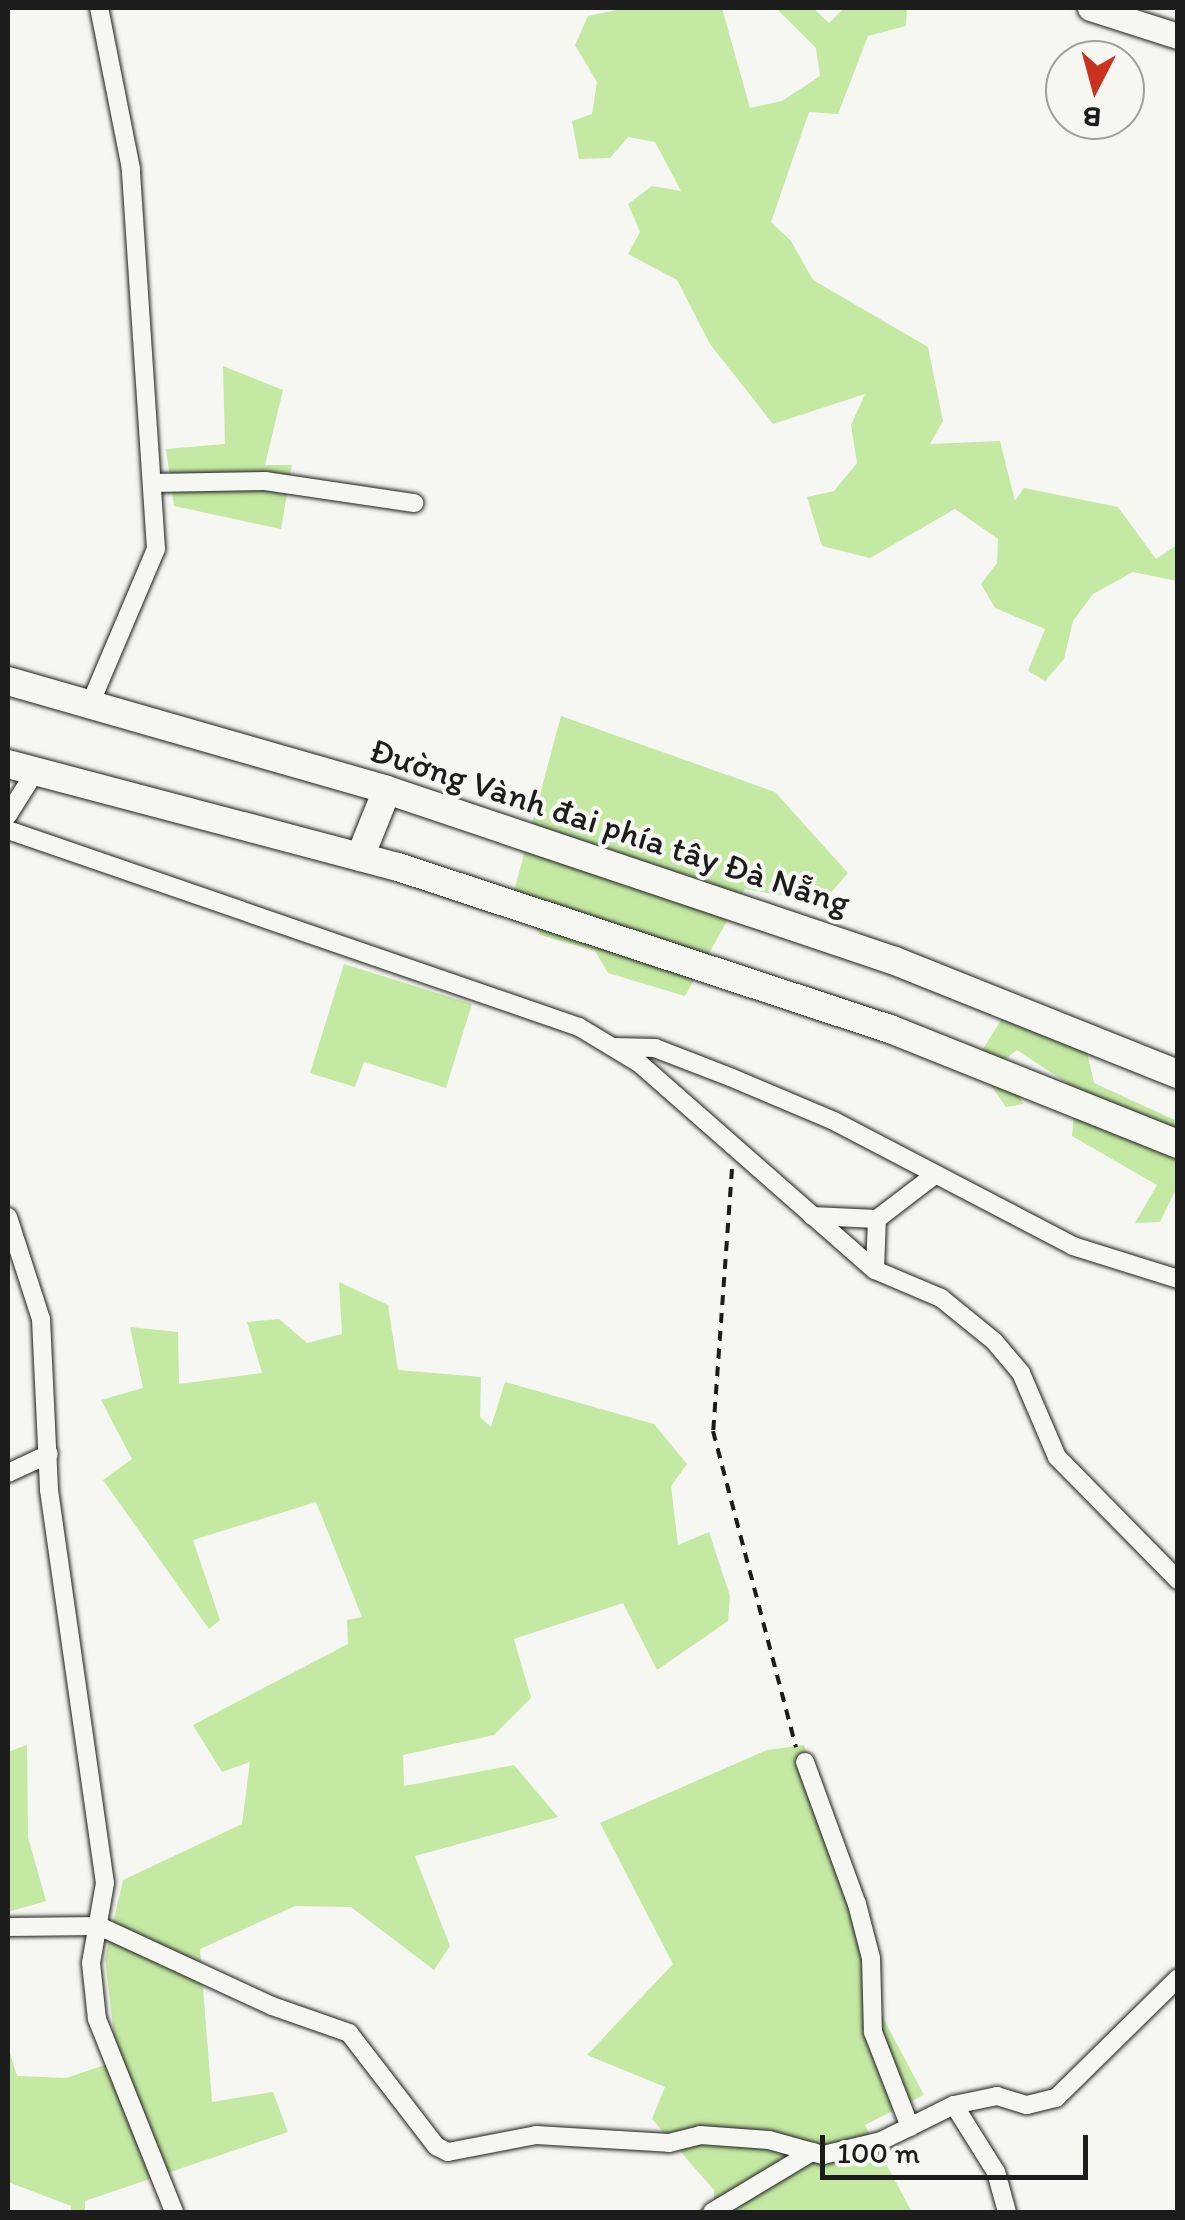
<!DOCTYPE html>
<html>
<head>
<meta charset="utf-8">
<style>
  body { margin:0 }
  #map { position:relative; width:1185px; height:2220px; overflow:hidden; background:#f6f6f2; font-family:Itim,sans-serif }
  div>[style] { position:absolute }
  .green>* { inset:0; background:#c4e9a3 }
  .path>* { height:4px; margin-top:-2px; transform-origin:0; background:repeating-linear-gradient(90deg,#1c1c1c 0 10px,transparent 0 18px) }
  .roads { filter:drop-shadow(0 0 2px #1c1c1c) drop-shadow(0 0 2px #1c1c1c) }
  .street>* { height:18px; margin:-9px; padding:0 9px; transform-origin:9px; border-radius:9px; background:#f6f6f2 }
  .secondary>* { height:25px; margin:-12.5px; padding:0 12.5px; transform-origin:12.5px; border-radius:12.5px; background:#f6f6f2 }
  .primary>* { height:28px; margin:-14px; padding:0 14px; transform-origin:14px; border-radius:14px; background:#f6f6f2 }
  span { translate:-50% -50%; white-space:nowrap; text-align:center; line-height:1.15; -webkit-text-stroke:8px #f6f6f2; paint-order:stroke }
  .street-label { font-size:35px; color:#1c1c1c }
  .frame { position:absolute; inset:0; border:10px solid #1c1c1c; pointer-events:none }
  .north { position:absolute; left:1045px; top:40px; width:100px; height:100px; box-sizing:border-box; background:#f6f6f2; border:2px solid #9f9f9c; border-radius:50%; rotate:186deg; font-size:28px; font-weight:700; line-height:40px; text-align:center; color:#1c1c1c }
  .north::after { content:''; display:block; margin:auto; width:35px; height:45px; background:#c8321e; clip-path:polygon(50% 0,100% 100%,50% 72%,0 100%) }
  .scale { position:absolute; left:820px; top:2135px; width:268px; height:45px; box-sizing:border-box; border:5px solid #1c1c1c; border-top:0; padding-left:12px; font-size:30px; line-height:35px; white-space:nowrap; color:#1c1c1c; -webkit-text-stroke:8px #f6f6f2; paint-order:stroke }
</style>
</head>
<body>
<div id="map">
  <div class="green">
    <div style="clip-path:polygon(626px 8px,722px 8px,750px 108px,782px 101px,820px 76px,816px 48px,776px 8px,813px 8px,829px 23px,844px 8px,907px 8px,906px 26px,868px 36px,838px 114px,809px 112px,771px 222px,791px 241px,813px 280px,928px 347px,943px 421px,930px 444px,1000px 441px,1015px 501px,1024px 488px,1118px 507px,1156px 559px,1177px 545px,1177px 581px,1133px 572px,1093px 594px,1073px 621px,1064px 659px,1045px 681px,1028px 671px,1045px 629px,995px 608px,981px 584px,997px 563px,998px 539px,955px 509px,870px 558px,822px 546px,807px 497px,834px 491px,857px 463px,851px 425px,865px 394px,773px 424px,710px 344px,677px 280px,628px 254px,640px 232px,628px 204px,652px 186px,681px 191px,655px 142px,628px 137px,610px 158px,579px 159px,572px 121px,592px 114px,597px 82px,575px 45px,588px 16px)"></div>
    <div style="clip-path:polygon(223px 366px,283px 390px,265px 465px,292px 465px,281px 529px,174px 506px,166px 449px,225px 444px)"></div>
    <div style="clip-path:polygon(561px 716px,775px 792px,848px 873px,822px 903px,745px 889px,685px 996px,608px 973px,595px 951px,540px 935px,514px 891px)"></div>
    <div style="clip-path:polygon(344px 964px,472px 1004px,446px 1088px,364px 1062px,355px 1087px,310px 1073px)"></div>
    <div style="clip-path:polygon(1011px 1004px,1082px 1030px,1094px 1083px,1177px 1121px,1177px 1187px,1160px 1222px,1135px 1223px,1157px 1185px,1072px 1136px,1076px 1089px,1017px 1050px,1004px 1060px,1023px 1104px,1006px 1107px,975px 1062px)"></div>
    <div style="clip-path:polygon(339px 1282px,388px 1305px,398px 1370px,481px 1377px,480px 1417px,491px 1427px,505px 1382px,654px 1424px,687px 1464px,671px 1486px,678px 1545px,709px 1532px,730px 1596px,728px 1621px,657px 1670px,623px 1603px,514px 1639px,531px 1698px,494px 1735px,403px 1755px,404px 1786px,514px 1765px,558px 1817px,415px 1856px,450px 1946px,434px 1970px,351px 1907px,295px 1906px,200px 1949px,212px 2102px,273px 2092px,288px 2132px,85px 2201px,85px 2212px,71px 2212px,71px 2206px,8px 2182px,8px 2047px,17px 2076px,66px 2078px,117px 2061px,105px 1959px,123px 1880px,242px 1824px,250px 1762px,222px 1772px,193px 1725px,348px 1644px,347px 1620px,362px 1617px,316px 1502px,193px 1540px,220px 1620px,209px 1629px,103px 1480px,132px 1459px,101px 1400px,143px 1388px,130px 1327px,178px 1332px,179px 1384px,262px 1373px,247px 1322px,279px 1319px,307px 1343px,342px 1334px)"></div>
    <div style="clip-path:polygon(27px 1745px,28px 1837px,46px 1901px,8px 1912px,8px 1752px)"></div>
    <div style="clip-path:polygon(804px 1745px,875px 1934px,880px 2012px,924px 2095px,865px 2125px,912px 2212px,695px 2212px,714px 2201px,714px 2190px,652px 2119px,665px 2087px,587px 2055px,673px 1964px,600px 1823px,767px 1750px)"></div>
  </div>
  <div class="path">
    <div style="left:732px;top:1169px;width:263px;rotate:94.1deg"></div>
    <div style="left:713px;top:1431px;width:327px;rotate:75.3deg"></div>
  </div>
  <div class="roads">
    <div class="street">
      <div style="left:152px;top:483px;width:113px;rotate:-1deg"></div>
      <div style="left:265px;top:481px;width:151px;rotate:8.4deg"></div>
      <div style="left:91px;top:702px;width:166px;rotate:-67deg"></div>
      <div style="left:156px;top:549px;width:381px;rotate:-93.8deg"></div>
      <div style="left:131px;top:169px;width:164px;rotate:-101.2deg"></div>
      <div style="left:8px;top:815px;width:51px;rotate:-57.9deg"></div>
      <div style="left:8px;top:830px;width:604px;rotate:19.03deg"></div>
      <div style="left:579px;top:1027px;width:70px;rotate:31deg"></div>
      <div style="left:639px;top:1063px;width:314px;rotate:41.3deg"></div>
      <div style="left:875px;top:1270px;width:72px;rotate:23deg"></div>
      <div style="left:941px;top:1298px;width:68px;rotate:39.1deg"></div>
      <div style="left:994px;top:1341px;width:42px;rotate:49.8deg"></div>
      <div style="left:1021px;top:1373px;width:91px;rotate:66.8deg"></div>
      <div style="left:1057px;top:1457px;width:173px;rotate:45.5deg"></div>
      <div style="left:613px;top:1047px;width:42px;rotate:1.4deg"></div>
      <div style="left:655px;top:1048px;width:80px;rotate:21.1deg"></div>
      <div style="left:730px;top:1077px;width:113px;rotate:22.9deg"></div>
      <div style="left:834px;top:1121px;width:270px;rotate:27.6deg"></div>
      <div style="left:1073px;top:1246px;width:110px;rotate:17.4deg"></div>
      <div style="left:812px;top:1216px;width:65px;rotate:2.6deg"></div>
      <div style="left:877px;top:1219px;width:69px;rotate:-37.4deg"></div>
      <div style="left:8px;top:1217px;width:107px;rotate:72.1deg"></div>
      <div style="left:41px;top:1319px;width:171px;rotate:87.3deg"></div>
      <div style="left:49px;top:1490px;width:397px;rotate:81.9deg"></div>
      <div style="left:105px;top:1883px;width:81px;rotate:99.9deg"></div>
      <div style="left:91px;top:1963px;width:56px;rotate:83.9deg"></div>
      <div style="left:97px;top:2019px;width:208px;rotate:68.2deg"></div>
      <div style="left:875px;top:1270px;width:51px;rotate:-87.8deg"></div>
      <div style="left:8px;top:1473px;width:45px;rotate:-24.9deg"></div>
      <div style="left:805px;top:1762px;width:151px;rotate:69.9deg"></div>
      <div style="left:857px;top:1904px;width:56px;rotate:75.5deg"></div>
      <div style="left:871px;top:1958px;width:74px;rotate:88.5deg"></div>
      <div style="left:873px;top:2032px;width:102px;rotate:68.7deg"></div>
      <div style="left:8px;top:1927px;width:91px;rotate:-0.6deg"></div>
      <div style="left:99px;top:1926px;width:191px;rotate:24.8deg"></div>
      <div style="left:272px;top:2006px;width:82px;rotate:19.3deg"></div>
      <div style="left:349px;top:2033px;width:143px;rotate:52.4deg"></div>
      <div style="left:436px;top:2146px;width:13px;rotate:27deg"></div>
      <div style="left:448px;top:2152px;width:90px;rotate:-10.9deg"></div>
      <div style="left:536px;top:2135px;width:133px;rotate:3.4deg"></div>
      <div style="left:669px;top:2143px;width:32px;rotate:-14deg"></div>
      <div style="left:700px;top:2135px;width:69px;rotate:4.1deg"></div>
      <div style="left:769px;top:2140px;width:56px;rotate:15.5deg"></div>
      <div style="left:823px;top:2155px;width:60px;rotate:-13.6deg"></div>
      <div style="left:881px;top:2141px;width:81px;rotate:-26.3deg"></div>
      <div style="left:954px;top:2105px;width:44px;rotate:-11.8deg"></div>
      <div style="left:997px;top:2096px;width:31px;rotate:17deg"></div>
      <div style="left:1027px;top:2105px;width:30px;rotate:-14deg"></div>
      <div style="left:1056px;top:2098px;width:171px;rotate:-44.5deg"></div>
      <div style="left:954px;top:2105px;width:79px;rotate:57.9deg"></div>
      <div style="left:996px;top:2172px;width:41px;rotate:74.6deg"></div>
      <div style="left:712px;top:2212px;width:117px;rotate:-31deg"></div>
    </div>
    <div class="secondary">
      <div style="left:1090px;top:8px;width:92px;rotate:17.7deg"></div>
    </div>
    <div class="primary">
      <div style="left:8px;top:681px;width:394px;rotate:16deg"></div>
      <div style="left:387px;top:790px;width:536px;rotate:18.6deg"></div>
      <div style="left:895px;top:961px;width:305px;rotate:21.8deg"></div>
      <div style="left:8px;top:764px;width:403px;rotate:14.8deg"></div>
      <div style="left:398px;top:867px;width:518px;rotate:18.23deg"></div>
      <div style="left:890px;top:1029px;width:310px;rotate:21.8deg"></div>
      <div style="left:360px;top:857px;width:72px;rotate:-68.1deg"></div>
    </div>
  </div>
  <div class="street-label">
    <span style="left:610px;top:826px;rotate:18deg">Đường Vành đai phía tây Đà Nẵng</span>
  </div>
  <div class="frame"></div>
  <div class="north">B</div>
  <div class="scale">100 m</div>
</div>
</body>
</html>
